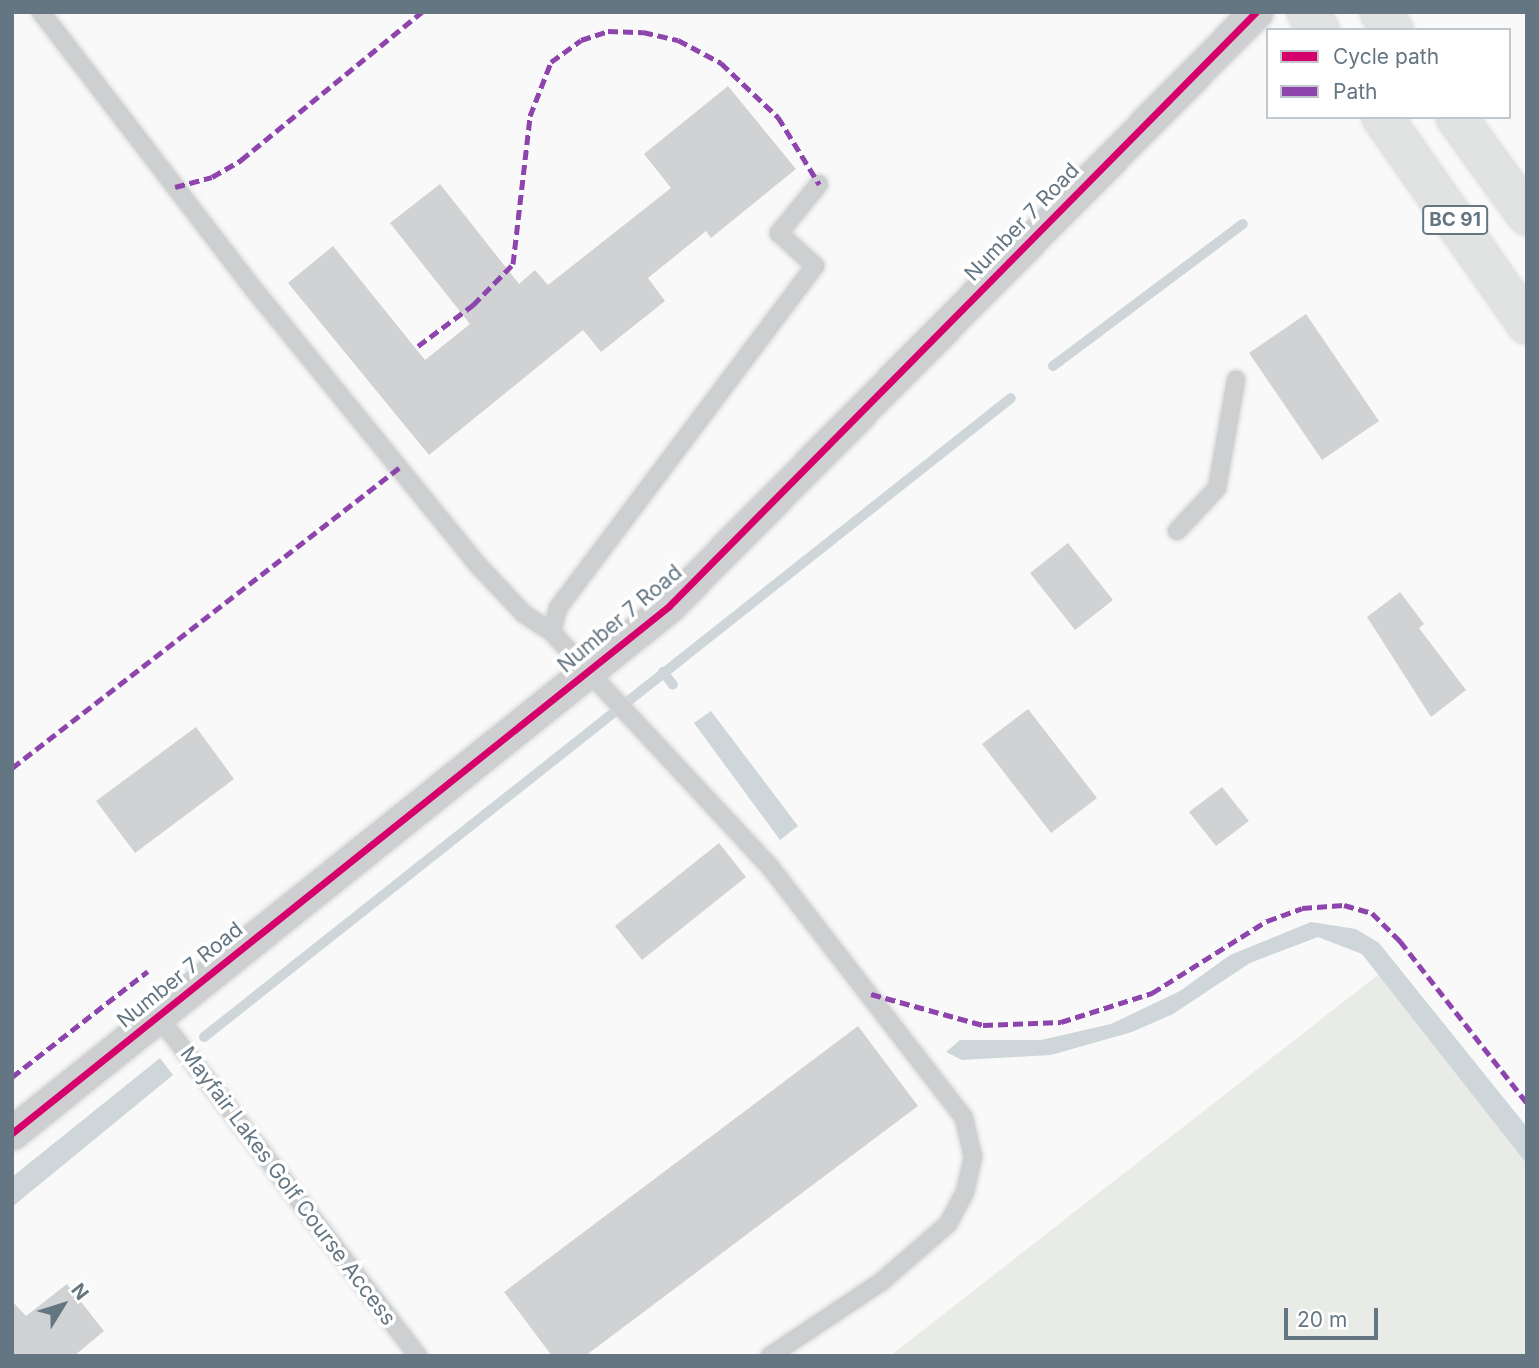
<!DOCTYPE html>
<html>
<head>
<meta charset="utf-8">
<style>
  body { margin:0 }
  #map { position:relative; width:1539px; height:1368px; overflow:hidden; background:#f9f9f9; font-family:Inter,sans-serif }
  div>[style] { position:absolute }
  .green>* { inset:0; background:#e8ebe6 }
  .water>* { inset:0; background:#ced6d9 }
  .stream>* { height:10px; margin:-5px; padding:0 5px; transform-origin:5px; border-radius:5px; background:#ced6d9 }
  .building>* { inset:0; background:#d0d2d3 }
  .roads { filter:drop-shadow(0 0 2px #d5d6d6) drop-shadow(0 0 2px #d5d6d6) }
  .lane>* { height:18px; margin:-9px; padding:0 9px; transform-origin:9px; border-radius:9px; background:#cecfd0 }
  .street>* { height:33px; margin:-16.5px; padding:0 16.5px; transform-origin:16.5px; border-radius:16.5px; background:#cecfd0 }
  .highway>* { height:38px; margin:-19px; padding:0 19px; transform-origin:19px; border-radius:19px; background:#e1e2e2 }
  .quiet>* { height:5px; margin-top:-2.5px; transform-origin:0; background:repeating-linear-gradient(90deg,#8e44ad 0 10px,transparent 0 15px) }
  .cycleway>* { height:7px; margin:-3.5px; padding:0 3.5px; transform-origin:3.5px; border-radius:3.5px; background:#d6006c }
  span { translate:-50% -50%; white-space:nowrap; text-align:center; line-height:1.15; -webkit-text-stroke:7px #fff; paint-order:stroke }
  .shield-label span { padding:2px 5px; background:#fff; border:2px solid; border-radius:5px; -webkit-text-stroke-width:0 }
  .shield-label { font-size:19px; color:#657683; font-weight:700 }
  .street-label { font-size:21px; color:#657683 }
  .frame { position:absolute; inset:0; border:14px solid #657683; pointer-events:none }
  .legend { position:absolute; left:1266px; top:28px; width:245px; height:91px; box-sizing:border-box; background:#fff; border:2px solid #c1c8cd; margin:0; padding:9px 12px; list-style:none; font-size:21px; color:#657683 }
  .legend li { display:flex; align-items:center; gap:14px; height:35px }
  .legend b { width:35px; border:2px solid #c1c8cd }
  .north { position:absolute; left:28px; top:1270px; width:70px; height:70px; -webkit-text-stroke:5px #fff; paint-order:stroke; rotate:52deg; font-size:19px; font-weight:700; line-height:28px; text-align:center; color:#657683 }
  .north::after { content:''; display:block; margin:auto; width:24px; height:32px; background:#657683; clip-path:polygon(50% 0,100% 100%,50% 72%,0 100%) }
  .scale { position:absolute; left:1284px; top:1308px; width:94px; height:32px; box-sizing:border-box; border:4px solid #657683; border-top:0; padding-left:9px; font-size:21px; line-height:24px; white-space:nowrap; color:#657683; -webkit-text-stroke:5px #fff; paint-order:stroke }
</style>
</head>
<body>
<div id="map">
  <div class="green">
    <div style="clip-path:polygon(1383px 971px,1527px 1141px,1527px 1356px,890px 1356px)"></div>
  </div>
  <div class="water">
    <div style="clip-path:polygon(711px 711px,798px 826px,780px 840px,694px 723px)"></div>
    <div style="clip-path:polygon(1311px 922px,1356px 929px,1379px 943px,1527px 1127px,1527px 1164px,1362px 954px,1318px 937px,1250px 963px,1173px 1014px,1132px 1032px,1051px 1055px,962px 1060px,946px 1052px,960px 1040px,1041px 1040px,1111px 1024px,1180px 991px,1230px 955px)"></div>
    <div style="clip-path:polygon(160px 1058px,173px 1075px,12px 1207px,12px 1177px)"></div>
  </div>
  <div class="stream">
    <div style="left:1053px;top:366px;width:237px;rotate:-36.8deg"></div>
    <div style="left:663px;top:672px;width:16px;rotate:52deg"></div>
    <div style="left:204px;top:1037px;width:1029px;rotate:-38.37deg"></div>
  </div>
  <div class="building">
    <div style="clip-path:polygon(728px 86px,796px 169px,711px 238px,706px 231px,648px 278px,665px 301px,601px 352px,583px 330px,429px 455px,288px 283px,333px 246px,425px 360px,470px 324px,390px 223px,440px 184px,519px 284px,535px 270px,548px 285px,671px 188px,644px 154px)"></div>
    <div style="clip-path:polygon(1306px 314px,1379px 421px,1322px 460px,1249px 353px)"></div>
    <div style="clip-path:polygon(1068px 543px,1113px 600px,1075px 630px,1030px 573px)"></div>
    <div style="clip-path:polygon(1400px 592px,1424px 624px,1419px 628px,1466px 690px,1431px 717px,1367px 617px)"></div>
    <div style="clip-path:polygon(1028px 709px,1097px 798px,1051px 833px,982px 744px)"></div>
    <div style="clip-path:polygon(196px 727px,234px 779px,135px 853px,96px 801px)"></div>
    <div style="clip-path:polygon(1222px 787px,1249px 821px,1216px 846px,1189px 812px)"></div>
    <div style="clip-path:polygon(719px 843px,746px 877px,642px 960px,615px 926px)"></div>
    <div style="clip-path:polygon(858px 1026px,918px 1106px,585px 1356px,552px 1356px,504px 1292px)"></div>
    <div style="clip-path:polygon(67px 1284px,104px 1331px,74px 1356px,12px 1356px,12px 1301px,26px 1316px)"></div>
  </div>
  <div class="roads">
    <div class="lane">
      <div style="left:41px;top:12px;width:353px;rotate:52.5deg"></div>
      <div style="left:256px;top:292px;width:352px;rotate:50.9deg"></div>
      <div style="left:478px;top:565px;width:67px;rotate:46.8deg"></div>
      <div style="left:524px;top:614px;width:33px;rotate:33deg"></div>
      <div style="left:1177px;top:531px;width:59px;rotate:-47.1deg"></div>
      <div style="left:1217px;top:488px;width:110px;rotate:-80deg"></div>
      <div style="left:158px;top:1016px;width:428px;rotate:52.6deg"></div>
      <div style="left:770px;top:1356px;width:133px;rotate:-33.7deg"></div>
      <div style="left:881px;top:1282px;width:89px;rotate:-40.9deg"></div>
      <div style="left:948px;top:1224px;width:36px;rotate:-62deg"></div>
      <div style="left:965px;top:1192px;width:36px;rotate:-77deg"></div>
      <div style="left:973px;top:1157px;width:40px;rotate:-103deg"></div>
      <div style="left:964px;top:1118px;width:316px;rotate:-127.7deg"></div>
      <div style="left:771px;top:868px;width:322px;rotate:-132.9deg"></div>
      <div style="left:552px;top:632px;width:25px;rotate:-76deg"></div>
      <div style="left:558px;top:608px;width:428px;rotate:-53.1deg"></div>
      <div style="left:815px;top:266px;width:49px;rotate:-137.5deg"></div>
      <div style="left:779px;top:233px;width:63px;rotate:-50.8deg"></div>
    </div>
    <div class="street">
      <div style="left:12px;top:1133px;width:842px;rotate:-38.73deg"></div>
      <div style="left:669px;top:606px;width:835px;rotate:-45.34deg"></div>
    </div>
    <div class="highway">
      <div style="left:1307px;top:12px;width:22px;rotate:56deg"></div>
      <div style="left:1380px;top:12px;width:22px;rotate:54deg"></div>
      <div style="left:1382px;top:117px;width:253px;rotate:55deg"></div>
      <div style="left:1456px;top:117px;width:121px;rotate:54.1deg"></div>
    </div>
  </div>
  <div class="quiet">
    <div style="left:175px;top:187px;width:38px;rotate:-15deg"></div>
    <div style="left:212px;top:177px;width:34px;rotate:-30deg"></div>
    <div style="left:241px;top:160px;width:234px;rotate:-39.3deg"></div>
    <div style="left:418px;top:346px;width:69px;rotate:-36.7deg"></div>
    <div style="left:473px;top:305px;width:57px;rotate:-45.7deg"></div>
    <div style="left:513px;top:264px;width:149px;rotate:-83.4deg"></div>
    <div style="left:530px;top:116px;width:58px;rotate:-68.7deg"></div>
    <div style="left:551px;top:62px;width:37px;rotate:-36deg"></div>
    <div style="left:581px;top:40px;width:28px;rotate:-18deg"></div>
    <div style="left:608px;top:31px;width:35px;rotate:2deg"></div>
    <div style="left:643px;top:32px;width:36px;rotate:13deg"></div>
    <div style="left:678px;top:40px;width:49px;rotate:28.1deg"></div>
    <div style="left:721px;top:63px;width:79px;rotate:43.5deg"></div>
    <div style="left:778px;top:117px;width:79px;rotate:58.5deg"></div>
    <div style="left:12px;top:768px;width:490px;rotate:-37.8deg"></div>
    <div style="left:871px;top:994px;width:116px;rotate:15.5deg"></div>
    <div style="left:983px;top:1025px;width:78px;rotate:-2.2deg"></div>
    <div style="left:1061px;top:1022px;width:96px;rotate:-17.7deg"></div>
    <div style="left:1152px;top:993px;width:136px;rotate:-32.1deg"></div>
    <div style="left:1267px;top:921px;width:37px;rotate:-20deg"></div>
    <div style="left:1302px;top:908px;width:42px;rotate:-4.1deg"></div>
    <div style="left:1344px;top:905px;width:29px;rotate:16deg"></div>
    <div style="left:1372px;top:913px;width:40px;rotate:45deg"></div>
    <div style="left:1400px;top:941px;width:206px;rotate:51.9deg"></div>
    <div style="left:12px;top:1077px;width:172px;rotate:-37.9deg"></div>
  </div>
  <div class="cycleway">
    <div style="left:12px;top:1133px;width:842px;rotate:-38.73deg"></div>
    <div style="left:669px;top:606px;width:835px;rotate:-45.34deg"></div>
  </div>
  <div class="shield-label">
    <span style="left:1455px;top:220px">BC 91</span>
  </div>
  <div class="street-label">
    <span style="left:1022px;top:222px;rotate:-46deg">Number 7 Road</span>
    <span style="left:620px;top:619px;rotate:-40deg">Number 7 Road</span>
    <span style="left:180px;top:975px;rotate:-39deg">Number 7 Road</span>
    <span style="left:288px;top:1186px;rotate:53deg">Mayfair Lakes Golf Course Access</span>
  </div>
  <div class="frame"></div>
  <ul class="legend">
  <li><b style="height:9px;background:#d6006c"></b>Cycle path</li>
  <li><b style="height:9px;background:#8e44ad"></b>Path</li>
  </ul>
  <div class="north">N</div>
  <div class="scale">20 m</div>
</div>
</body>
</html>
